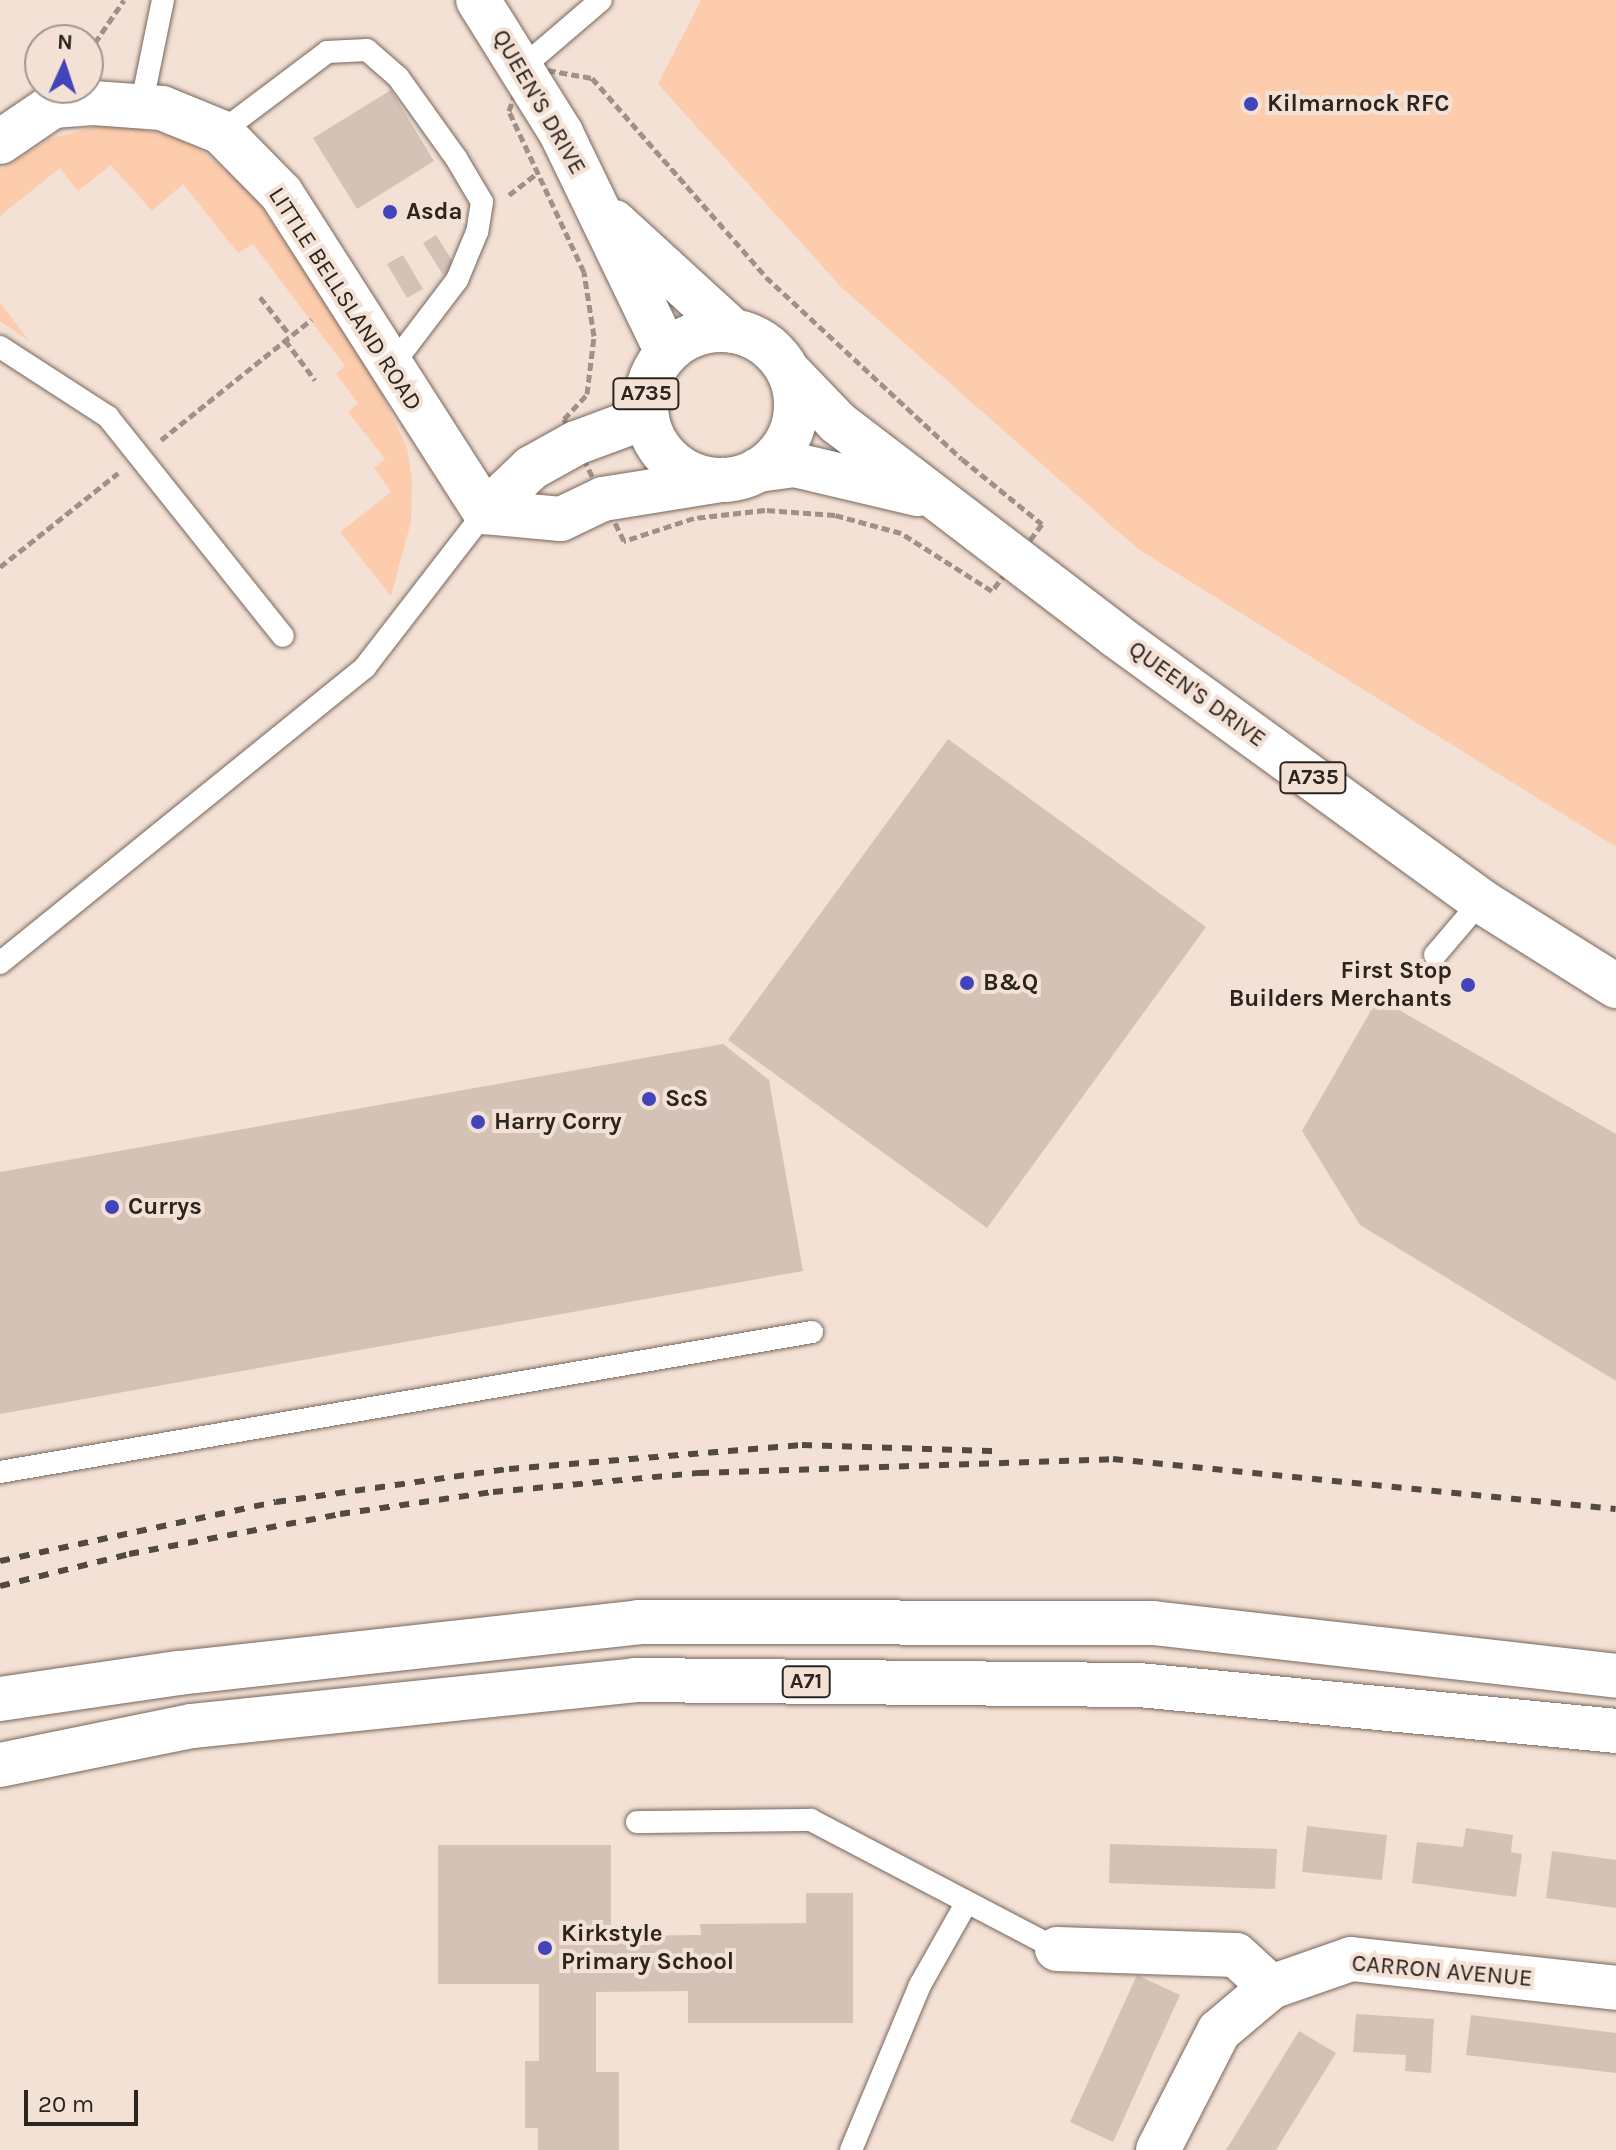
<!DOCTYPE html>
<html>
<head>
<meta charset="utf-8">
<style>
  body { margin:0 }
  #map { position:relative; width:1616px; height:2150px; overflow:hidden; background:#f4e1d5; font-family:Karla,sans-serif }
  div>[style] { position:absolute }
  .green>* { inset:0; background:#fdccad }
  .building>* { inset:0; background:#d5c2b7 }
  .path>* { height:5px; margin-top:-2.5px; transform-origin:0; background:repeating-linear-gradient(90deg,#9f9188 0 8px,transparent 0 12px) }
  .roads { filter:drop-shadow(0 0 2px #77665c) drop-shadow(0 0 2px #77665c) }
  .service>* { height:22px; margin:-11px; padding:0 11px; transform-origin:11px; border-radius:11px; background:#fff }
  .minor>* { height:44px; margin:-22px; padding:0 22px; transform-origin:22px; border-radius:22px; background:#fff }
  .primary>* { height:44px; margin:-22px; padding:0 22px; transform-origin:22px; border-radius:22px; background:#fff }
  .primary>.ring { margin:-22px; padding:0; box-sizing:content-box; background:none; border:44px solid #fff; border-radius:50% }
  .rail>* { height:6px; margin-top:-3px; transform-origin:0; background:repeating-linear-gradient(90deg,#534943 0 10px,transparent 0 20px) }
  .dots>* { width:22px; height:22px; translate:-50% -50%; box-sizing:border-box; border:4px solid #f4e1d5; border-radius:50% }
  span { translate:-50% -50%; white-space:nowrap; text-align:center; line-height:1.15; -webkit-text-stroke:8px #f4e1d5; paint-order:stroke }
  .shield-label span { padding:2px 6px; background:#f4e1d5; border:2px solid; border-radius:6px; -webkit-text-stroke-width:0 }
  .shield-label { font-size:22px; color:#2b241f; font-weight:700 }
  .street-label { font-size:24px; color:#2b241f }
  .poi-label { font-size:24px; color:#2b241f; font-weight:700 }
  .left { translate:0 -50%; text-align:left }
  .right { translate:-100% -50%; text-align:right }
  .north { position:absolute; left:24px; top:24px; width:80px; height:80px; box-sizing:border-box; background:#f4e1d5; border:2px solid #a4958c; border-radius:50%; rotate:3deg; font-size:22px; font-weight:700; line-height:32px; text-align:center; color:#2b241f }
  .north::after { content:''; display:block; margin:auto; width:28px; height:36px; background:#4245ba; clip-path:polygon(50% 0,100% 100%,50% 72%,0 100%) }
  .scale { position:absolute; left:24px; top:2090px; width:114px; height:36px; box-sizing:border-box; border:4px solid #2b241f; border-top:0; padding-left:10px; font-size:24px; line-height:28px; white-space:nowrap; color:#2b241f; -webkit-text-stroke:6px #f4e1d5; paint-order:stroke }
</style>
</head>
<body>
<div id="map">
  <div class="green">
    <div style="clip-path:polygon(701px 0,1616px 0,1616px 847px,1138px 549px,842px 288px,658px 84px)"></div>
    <div style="clip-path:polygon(110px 123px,174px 137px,205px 153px,251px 192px,369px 366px,407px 448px,412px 480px,411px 521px,391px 596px,340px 532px,391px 492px,374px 468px,385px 459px,348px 412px,358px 403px,336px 374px,345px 366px,253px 244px,238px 253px,183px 184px,152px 211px,111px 165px,78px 191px,60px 168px,0 216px,0 170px,49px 139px)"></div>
    <div style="clip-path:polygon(0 302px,29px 341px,0 321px)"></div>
  </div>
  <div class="building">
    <div style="clip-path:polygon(391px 90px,434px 161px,357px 209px,313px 138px)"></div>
    <div style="clip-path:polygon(436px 235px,456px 267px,443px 275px,423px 243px)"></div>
    <div style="clip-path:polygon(403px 255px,423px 289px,407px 298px,387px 264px)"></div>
    <div style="clip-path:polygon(948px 739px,1206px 927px,987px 1228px,728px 1040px)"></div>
    <div style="clip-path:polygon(1378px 998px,1616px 1134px,1616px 1381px,1360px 1225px,1302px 1131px)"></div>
    <div style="clip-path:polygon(723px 1044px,769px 1080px,803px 1271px,0 1414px,0 1172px)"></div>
    <div style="clip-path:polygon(1307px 1826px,1387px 1835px,1382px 1880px,1302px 1872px)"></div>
    <div style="clip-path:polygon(1466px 1828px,1513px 1835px,1511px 1852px,1522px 1854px,1516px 1897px,1412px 1883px,1417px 1842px,1463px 1847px)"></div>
    <div style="clip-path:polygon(1110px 1844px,1277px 1849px,1275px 1889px,1109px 1883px)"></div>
    <div style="clip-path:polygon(438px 1845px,611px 1845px,611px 1936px,701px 1935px,700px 1924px,806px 1923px,806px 1893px,853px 1893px,853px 2023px,688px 2023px,688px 1991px,596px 1992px,596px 2072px,619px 2072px,619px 2150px,538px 2150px,538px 2128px,525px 2128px,525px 2061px,539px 2061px,539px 1984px,438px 1984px)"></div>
    <div style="clip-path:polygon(1552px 1851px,1616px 1860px,1616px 1908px,1546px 1898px)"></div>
    <div style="clip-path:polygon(1137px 1975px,1180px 1995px,1113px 2142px,1070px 2122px)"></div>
    <div style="clip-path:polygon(1356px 2014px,1434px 2019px,1431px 2073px,1405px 2071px,1406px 2055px,1353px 2052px)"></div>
    <div style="clip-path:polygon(1471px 2015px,1616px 2033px,1616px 2073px,1466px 2055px)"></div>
    <div style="clip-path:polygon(1299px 2031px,1336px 2053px,1276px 2150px,1226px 2150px)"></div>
  </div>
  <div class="path">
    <div style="left:88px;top:53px;width:64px;rotate:-55.8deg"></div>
    <div style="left:524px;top:66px;width:69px;rotate:10deg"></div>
    <div style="left:592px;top:78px;width:264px;rotate:48.8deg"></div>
    <div style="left:766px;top:277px;width:267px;rotate:42.9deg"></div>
    <div style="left:962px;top:459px;width:103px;rotate:39.1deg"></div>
    <div style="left:1042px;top:524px;width:84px;rotate:126.7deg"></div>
    <div style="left:992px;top:591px;width:108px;rotate:-147.5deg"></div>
    <div style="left:901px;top:533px;width:68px;rotate:-164.7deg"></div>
    <div style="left:835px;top:515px;width:70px;rotate:-175.9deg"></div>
    <div style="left:765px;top:510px;width:71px;rotate:173.6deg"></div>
    <div style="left:694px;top:518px;width:74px;rotate:161.8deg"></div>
    <div style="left:624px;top:541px;width:136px;rotate:-116.2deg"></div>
    <div style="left:564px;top:419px;width:34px;rotate:-47deg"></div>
    <div style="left:587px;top:394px;width:58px;rotate:-83.1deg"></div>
    <div style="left:594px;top:336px;width:65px;rotate:-98.9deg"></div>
    <div style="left:584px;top:272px;width:178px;rotate:-115deg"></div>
    <div style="left:509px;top:111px;width:47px;rotate:-71.6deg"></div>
    <div style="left:509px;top:195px;width:33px;rotate:-38deg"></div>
    <div style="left:260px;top:297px;width:48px;rotate:51.7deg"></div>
    <div style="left:285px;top:340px;width:50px;rotate:53.1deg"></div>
    <div style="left:161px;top:440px;width:193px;rotate:-38.7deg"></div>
    <div style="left:0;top:567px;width:151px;rotate:-38.5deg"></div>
  </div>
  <div class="roads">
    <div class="service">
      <div style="left:524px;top:66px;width:101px;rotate:-40.6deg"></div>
      <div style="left:141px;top:107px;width:109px;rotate:-78.4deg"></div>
      <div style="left:221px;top:132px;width:133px;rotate:-37deg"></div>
      <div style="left:327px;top:52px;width:40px;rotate:-2.9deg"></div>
      <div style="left:367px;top:50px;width:41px;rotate:41.1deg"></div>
      <div style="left:398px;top:77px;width:100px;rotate:54.4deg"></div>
      <div style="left:456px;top:158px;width:51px;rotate:59.4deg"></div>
      <div style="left:482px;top:202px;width:30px;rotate:99deg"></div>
      <div style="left:477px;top:232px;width:52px;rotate:112.6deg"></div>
      <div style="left:457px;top:280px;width:111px;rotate:127.3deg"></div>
      <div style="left:0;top:347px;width:129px;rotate:32.9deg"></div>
      <div style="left:108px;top:417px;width:280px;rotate:51.4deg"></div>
      <div style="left:1435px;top:955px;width:71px;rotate:-49.6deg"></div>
      <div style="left:0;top:963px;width:470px;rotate:-39deg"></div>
      <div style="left:365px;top:667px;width:196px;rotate:-52.3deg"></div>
      <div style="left:0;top:1472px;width:824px;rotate:-9.78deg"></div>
      <div style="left:637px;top:1822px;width:174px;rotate:-0.7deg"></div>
      <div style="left:811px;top:1820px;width:278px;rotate:27.7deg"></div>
      <div style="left:851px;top:2150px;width:179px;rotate:-67.3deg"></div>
      <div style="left:920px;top:1985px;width:95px;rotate:-60.5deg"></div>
    </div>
    <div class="minor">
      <div style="left:0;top:142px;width:64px;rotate:-34.2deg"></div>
      <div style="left:53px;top:106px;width:40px;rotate:-4.3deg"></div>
      <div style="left:93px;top:103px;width:69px;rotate:4.1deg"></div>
      <div style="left:162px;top:108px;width:64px;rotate:22.1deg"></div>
      <div style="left:221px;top:132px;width:86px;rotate:45.5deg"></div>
      <div style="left:281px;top:193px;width:379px;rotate:57.4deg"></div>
      <div style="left:485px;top:512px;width:76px;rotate:5.3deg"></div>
      <div style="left:561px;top:519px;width:47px;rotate:-25.5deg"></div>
      <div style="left:603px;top:499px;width:121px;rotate:-9.1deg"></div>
      <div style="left:485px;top:512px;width:64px;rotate:-43.7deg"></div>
      <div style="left:531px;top:468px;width:51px;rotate:-29.1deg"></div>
      <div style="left:576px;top:443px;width:75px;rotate:-20.4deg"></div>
      <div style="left:1057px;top:1949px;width:179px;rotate:1.9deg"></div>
      <div style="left:1236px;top:1955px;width:47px;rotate:42.4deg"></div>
      <div style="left:1158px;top:2150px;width:134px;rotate:-62.9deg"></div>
      <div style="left:1219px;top:2031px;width:68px;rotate:-40.2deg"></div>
      <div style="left:1271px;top:1987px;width:85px;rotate:-19.3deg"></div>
      <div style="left:1351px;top:1959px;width:267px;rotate:6.2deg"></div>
    </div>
    <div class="primary">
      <div style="left:478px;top:0;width:157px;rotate:58deg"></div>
      <div style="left:561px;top:133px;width:243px;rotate:64.2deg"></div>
      <div style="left:614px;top:222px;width:161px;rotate:42.5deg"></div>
      <div class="ring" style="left:646px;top:330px;width:106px;height:106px"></div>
      <div style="left:789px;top:372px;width:71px;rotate:46.1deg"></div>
      <div style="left:838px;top:423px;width:349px;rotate:37.4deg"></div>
      <div style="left:1115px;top:635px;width:452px;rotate:36deg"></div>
      <div style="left:1481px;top:901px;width:160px;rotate:32.2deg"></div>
      <div style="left:758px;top:470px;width:37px;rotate:-8deg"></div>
      <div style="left:795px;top:465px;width:126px;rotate:13.3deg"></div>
      <div style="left:0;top:1699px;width:181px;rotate:-8.3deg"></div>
      <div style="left:179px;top:1673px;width:462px;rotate:-6.3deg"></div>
      <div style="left:638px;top:1622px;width:515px;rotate:0.11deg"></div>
      <div style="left:1153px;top:1623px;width:466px;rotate:6.5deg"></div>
      <div style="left:0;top:1765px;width:196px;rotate:-11.5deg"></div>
      <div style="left:192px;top:1726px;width:444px;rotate:-5.9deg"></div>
      <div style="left:634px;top:1680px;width:505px;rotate:0.57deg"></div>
      <div style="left:1139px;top:1685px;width:479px;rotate:5.5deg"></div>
    </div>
  </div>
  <div class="rail">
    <div style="left:0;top:1561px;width:282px;rotate:-12.1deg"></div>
    <div style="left:276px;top:1502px;width:235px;rotate:-8.1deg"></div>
    <div style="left:509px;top:1469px;width:294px;rotate:-4.7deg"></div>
    <div style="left:802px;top:1445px;width:196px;rotate:1.8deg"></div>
    <div style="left:0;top:1586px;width:133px;rotate:-13.9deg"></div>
    <div style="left:129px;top:1554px;width:215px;rotate:-10.7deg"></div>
    <div style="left:340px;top:1514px;width:155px;rotate:-8.2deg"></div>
    <div style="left:493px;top:1492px;width:207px;rotate:-5.3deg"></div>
    <div style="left:699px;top:1473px;width:414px;rotate:-1.9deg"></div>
    <div style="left:1113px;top:1459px;width:505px;rotate:5.68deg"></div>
  </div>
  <div class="dots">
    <div style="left:1251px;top:104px;background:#4245ba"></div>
    <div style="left:390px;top:212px;background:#4245ba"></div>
    <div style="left:967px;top:983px;background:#4245ba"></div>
    <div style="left:1468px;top:985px;background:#4245ba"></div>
    <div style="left:649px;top:1099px;background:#4245ba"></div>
    <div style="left:478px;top:1122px;background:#4245ba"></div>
    <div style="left:112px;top:1207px;background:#4245ba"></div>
    <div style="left:545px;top:1948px;background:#4245ba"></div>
  </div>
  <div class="shield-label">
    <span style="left:646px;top:394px">A735</span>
    <span style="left:1313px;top:778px">A735</span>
    <span style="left:806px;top:1682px">A71</span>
  </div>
  <div class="street-label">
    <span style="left:539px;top:102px;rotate:60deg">QUEEN'S DRIVE</span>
    <span style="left:345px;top:299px;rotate:57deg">LITTLE BELLSLAND ROAD</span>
    <span style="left:1197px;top:694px;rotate:36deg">QUEEN'S DRIVE</span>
    <span style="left:1442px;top:1971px;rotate:5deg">CARRON AVENUE</span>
  </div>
  <div class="poi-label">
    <span class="left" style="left:1267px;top:104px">Kilmarnock RFC</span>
    <span class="left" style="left:406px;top:212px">Asda</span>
    <span class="right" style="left:1452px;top:985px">First Stop<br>Builders Merchants</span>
    <span class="left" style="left:983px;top:983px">B&amp;Q</span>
    <span class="left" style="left:665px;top:1099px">ScS</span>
    <span class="left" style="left:494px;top:1122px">Harry Corry</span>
    <span class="left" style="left:128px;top:1207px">Currys</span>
    <span class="left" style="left:561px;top:1948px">Kirkstyle<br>Primary School</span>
  </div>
  <div class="north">N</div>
  <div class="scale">20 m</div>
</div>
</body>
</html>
